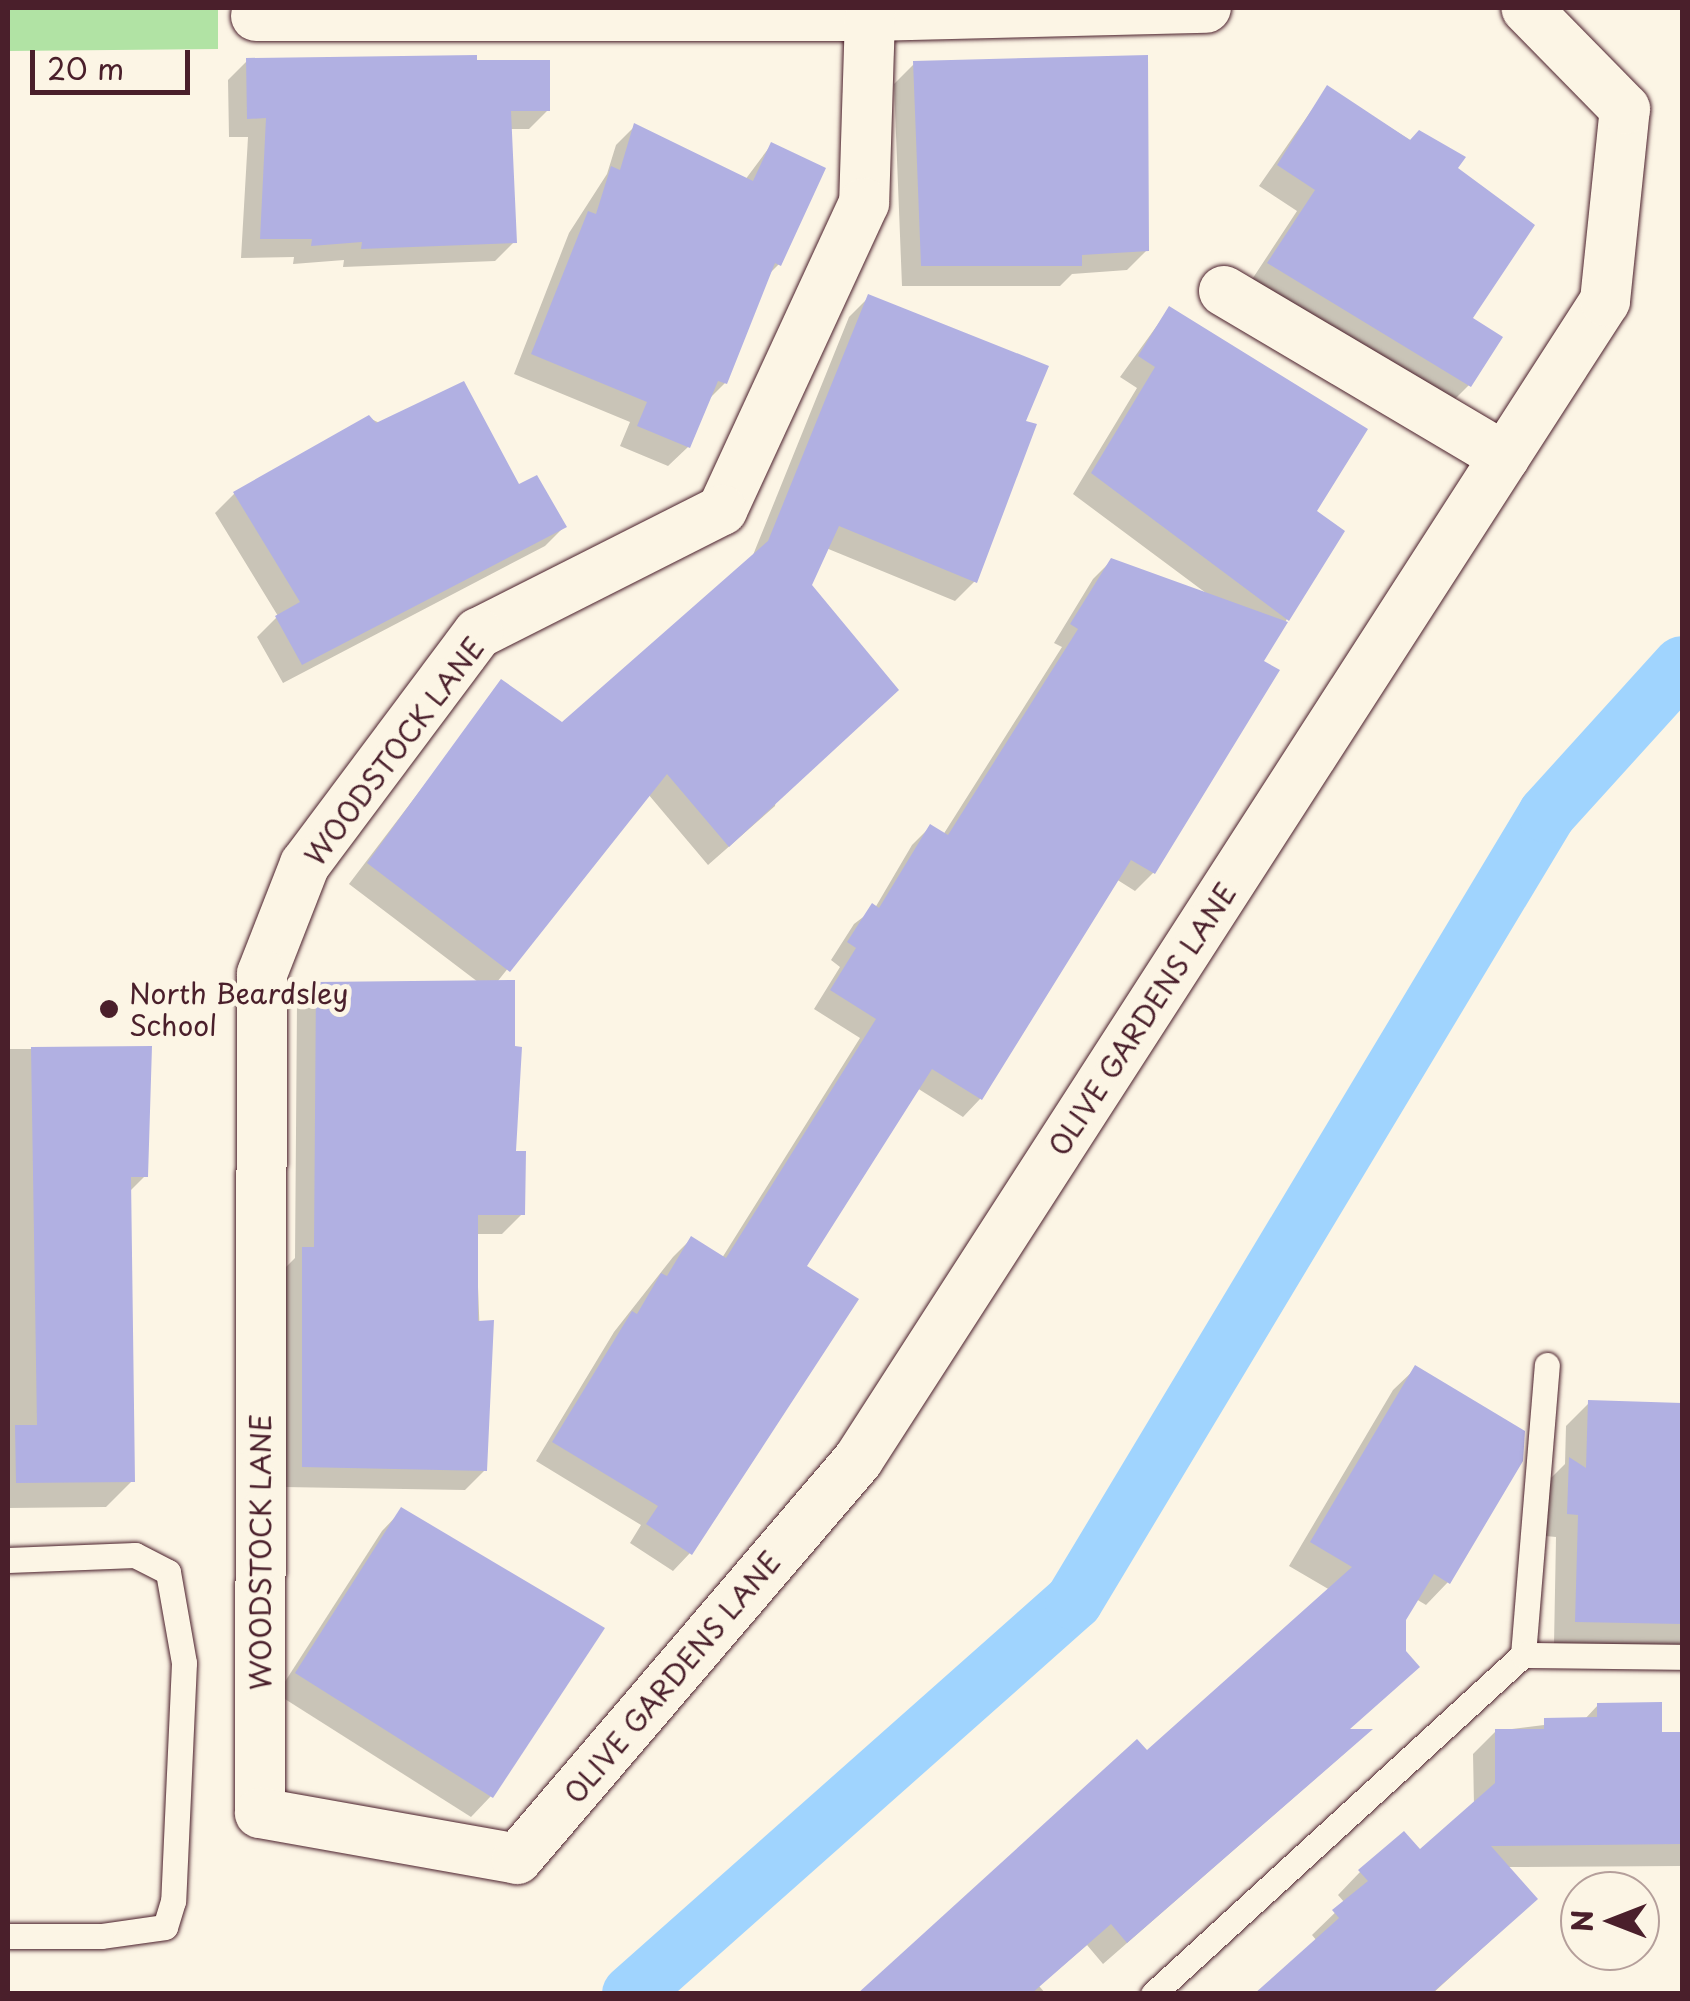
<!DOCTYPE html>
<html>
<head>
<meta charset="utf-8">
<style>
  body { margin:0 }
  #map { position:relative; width:1690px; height:2001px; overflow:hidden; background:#fcf5e5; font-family:"Playpen Sans",sans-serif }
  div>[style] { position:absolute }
  .green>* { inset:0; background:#b1e3a4 }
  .shadow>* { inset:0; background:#0003 }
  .canal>* { height:58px; margin:-29px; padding:0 29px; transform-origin:29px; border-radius:29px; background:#a0d4fe }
  .building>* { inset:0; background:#b1b0e2 }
  .roads { filter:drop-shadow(0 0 2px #4a1f2b) drop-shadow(0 0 2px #4a1f2b) }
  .service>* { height:25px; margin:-12.5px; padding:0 12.5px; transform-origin:12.5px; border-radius:12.5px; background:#fcf5e5 }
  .minor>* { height:50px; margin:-25px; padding:0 25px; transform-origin:25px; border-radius:25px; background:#fcf5e5 }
  .dots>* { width:28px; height:28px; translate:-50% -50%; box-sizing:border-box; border:5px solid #fcf5e5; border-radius:50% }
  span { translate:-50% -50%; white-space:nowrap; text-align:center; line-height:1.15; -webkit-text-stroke:10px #fcf5e5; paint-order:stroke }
  .street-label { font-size:28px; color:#4a1f2b }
  .poi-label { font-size:28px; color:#4a1f2b }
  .left { translate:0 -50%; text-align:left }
  .frame { position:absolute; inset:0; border:10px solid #4a1f2b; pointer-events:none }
  .north { position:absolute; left:1560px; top:1871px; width:100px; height:100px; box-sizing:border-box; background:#fcf5e5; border:2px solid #b59f9b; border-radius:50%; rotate:270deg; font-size:28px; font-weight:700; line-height:40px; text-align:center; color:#4a1f2b }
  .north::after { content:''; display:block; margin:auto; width:35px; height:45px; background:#4a1f2b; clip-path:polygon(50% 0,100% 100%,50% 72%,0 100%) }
  .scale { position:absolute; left:30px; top:50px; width:160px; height:45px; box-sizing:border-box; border:5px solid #4a1f2b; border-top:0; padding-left:12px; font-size:30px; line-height:35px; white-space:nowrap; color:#4a1f2b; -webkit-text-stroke:8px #fcf5e5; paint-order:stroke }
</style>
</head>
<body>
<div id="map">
  <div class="green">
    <div style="clip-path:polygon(8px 8px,218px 8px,218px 49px,8px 51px)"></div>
  </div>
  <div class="shadow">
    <div style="clip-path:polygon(247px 61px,548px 110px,529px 129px,509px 129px,514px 242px,495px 261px,343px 267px,344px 260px,293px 264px,294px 257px,241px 258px,248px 137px,229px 137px,228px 80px)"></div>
    <div style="clip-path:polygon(914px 64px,1147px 250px,1127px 270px,1072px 274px,1060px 286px,902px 286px,894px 84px)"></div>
    <div style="clip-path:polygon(1327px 88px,1455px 168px,1469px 385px,1449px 405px,1249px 284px,1297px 211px,1259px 186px)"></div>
    <div style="clip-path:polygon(635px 126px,745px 180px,771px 145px,779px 264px,767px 276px,725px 383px,707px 401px,688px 447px,668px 466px,620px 446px,630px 422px,514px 374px,569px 233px,607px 174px,616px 145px)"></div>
    <div style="clip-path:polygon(869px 297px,1023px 422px,975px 581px,955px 601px,826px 548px,809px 586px,775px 806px,708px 865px,648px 794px,497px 982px,522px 1214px,502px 1234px,476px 1234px,485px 1470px,465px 1490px,283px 1487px,283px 1270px,295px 1258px,297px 1004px,317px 984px,478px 982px,349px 884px,502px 683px,562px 725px,751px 560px,849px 317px)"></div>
    <div style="clip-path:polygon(1169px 309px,1313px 512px,1287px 619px,1261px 662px,1276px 671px,1153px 873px,1135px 891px,1116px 879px,980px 1099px,963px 1117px,917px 1088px,804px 1267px,690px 1553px,673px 1571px,630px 1543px,641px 1525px,536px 1461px,614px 1332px,673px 1257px,691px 1239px,722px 1258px,860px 1038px,814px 1009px,840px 967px,831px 960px,854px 924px,875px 908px,912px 845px,930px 827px,943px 835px,1062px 647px,1054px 643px,1093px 579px,1111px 561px,1206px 593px,1073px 494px,1137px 388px,1120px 377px)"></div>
    <div style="clip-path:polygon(369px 418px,518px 488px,564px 527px,545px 546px,283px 683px,257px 637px,278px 616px,215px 513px,234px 494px)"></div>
    <div style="clip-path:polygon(8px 1049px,149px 1049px,145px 1176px,129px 1192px,132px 1481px,106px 1507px,8px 1508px)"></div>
    <div style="clip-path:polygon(1416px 1368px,1448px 1582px,1426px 1605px,1416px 1599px,1347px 1731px,1347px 1751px,1103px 1964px,1087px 1945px,1039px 1986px,1046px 1994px,860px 1994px,1137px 1742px,1147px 1753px,1330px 1590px,1289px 1566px,1393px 1390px)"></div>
    <div style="clip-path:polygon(1589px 1403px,1682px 1405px,1682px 1646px,1554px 1644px,1556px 1537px,1545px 1536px,1547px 1482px,1565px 1464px,1566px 1426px)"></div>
    <div style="clip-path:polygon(402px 1510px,491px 1796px,471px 1817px,277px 1694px,382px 1531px)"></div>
    <div style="clip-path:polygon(1598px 1705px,1659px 1735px,1682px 1735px,1682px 1866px,1506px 1867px,1512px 1921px,1432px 1994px,1258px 1994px,1317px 1941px,1312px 1935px,1345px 1903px,1338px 1895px,1360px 1872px,1420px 1853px,1474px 1806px,1473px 1754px,1496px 1731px,1584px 1720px)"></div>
  </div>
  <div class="canal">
    <div style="left:631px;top:1994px;width:592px;rotate:-41.58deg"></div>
    <div style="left:1074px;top:1601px;width:918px;rotate:-58.99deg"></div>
    <div style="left:1547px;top:814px;width:201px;rotate:-47.8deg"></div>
  </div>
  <div class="building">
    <div style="clip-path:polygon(477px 55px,477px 60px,550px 60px,550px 111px,511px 111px,517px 243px,361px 249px,362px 242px,311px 246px,312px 239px,260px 239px,266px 118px,247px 119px,246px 58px)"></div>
    <div style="clip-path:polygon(1148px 55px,1149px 251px,1082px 255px,1082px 266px,921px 266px,913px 61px)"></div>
    <div style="clip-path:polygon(1327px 85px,1410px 140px,1419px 130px,1466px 157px,1458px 168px,1535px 225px,1473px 318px,1503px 337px,1471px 387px,1267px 263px,1315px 190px,1277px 165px)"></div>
    <div style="clip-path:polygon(634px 123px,753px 181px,771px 142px,826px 168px,781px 266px,775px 263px,727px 384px,718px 381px,690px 448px,637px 426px,647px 402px,531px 354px,588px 211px,596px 214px,611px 166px,620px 170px)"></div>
    <div style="clip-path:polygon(868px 294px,1049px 366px,1026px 421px,1037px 424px,977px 583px,839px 526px,812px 585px,899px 690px,729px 847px,667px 774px,510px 972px,367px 863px,501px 679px,562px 722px,768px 541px)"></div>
    <div style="clip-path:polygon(1169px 306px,1368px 429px,1317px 511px,1345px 531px,1289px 621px,1091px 473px,1155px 367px,1138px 356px)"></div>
    <div style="clip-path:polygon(464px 381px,519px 484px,537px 475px,567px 527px,302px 665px,275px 616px,300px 602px,233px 492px,369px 415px,376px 423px)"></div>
    <div style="clip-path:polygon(1111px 558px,1288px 622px,1264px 661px,1280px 670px,1155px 874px,1131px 860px,982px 1100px,932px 1069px,807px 1266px,859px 1299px,692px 1555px,646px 1524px,658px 1506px,552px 1442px,632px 1311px,637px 1314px,661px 1273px,667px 1276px,691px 1236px,726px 1258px,876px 1019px,830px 990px,856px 948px,847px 942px,872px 903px,879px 908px,930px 824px,948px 835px,1078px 629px,1070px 624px)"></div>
    <div style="clip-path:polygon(515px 980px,515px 1046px,522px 1047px,516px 1151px,526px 1151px,525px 1215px,478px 1215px,478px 1321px,494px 1320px,487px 1471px,302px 1467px,302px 1247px,314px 1247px,316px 982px)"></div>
    <div style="clip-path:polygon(152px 1046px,148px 1177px,131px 1177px,135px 1482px,16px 1483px,15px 1425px,37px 1425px,31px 1047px)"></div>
    <div style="clip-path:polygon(1415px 1365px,1525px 1431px,1523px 1461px,1450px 1584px,1434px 1574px,1406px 1620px,1406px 1651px,1420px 1667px,1350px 1729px,1373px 1729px,1127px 1943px,1111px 1924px,1031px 1994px,857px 1994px,1137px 1739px,1147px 1750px,1352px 1567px,1310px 1542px)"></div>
    <div style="clip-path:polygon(1588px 1400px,1682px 1403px,1682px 1624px,1575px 1622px,1578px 1515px,1567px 1514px,1569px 1457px,1586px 1468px)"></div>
    <div style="clip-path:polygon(401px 1507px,605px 1628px,493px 1798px,295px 1673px)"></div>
    <div style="clip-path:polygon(1662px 1702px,1662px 1732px,1682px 1732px,1682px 1844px,1491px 1846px,1538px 1899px,1431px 1994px,1254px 1994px,1339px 1918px,1332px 1910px,1368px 1881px,1358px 1870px,1404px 1831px,1420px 1849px,1495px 1783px,1495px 1729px,1544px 1729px,1544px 1718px,1597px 1717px,1597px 1703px)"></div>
  </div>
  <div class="roads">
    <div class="service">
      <div style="left:8px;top:1560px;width:127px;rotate:-2.3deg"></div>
      <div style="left:135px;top:1555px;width:37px;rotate:27deg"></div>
      <div style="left:168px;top:1572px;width:92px;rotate:80deg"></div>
      <div style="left:184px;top:1663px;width:238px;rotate:92.6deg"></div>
      <div style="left:173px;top:1901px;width:27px;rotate:107deg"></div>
      <div style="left:165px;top:1927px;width:65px;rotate:172deg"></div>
      <div style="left:101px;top:1936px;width:93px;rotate:180deg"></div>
      <div style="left:1523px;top:1655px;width:291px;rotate:-85.3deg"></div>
      <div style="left:1153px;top:1994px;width:502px;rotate:-42.5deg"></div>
      <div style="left:1523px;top:1655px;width:159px;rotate:0.7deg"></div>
    </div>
    <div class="minor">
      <div style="left:256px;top:16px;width:614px"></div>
      <div style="left:870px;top:16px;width:336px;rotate:-1.4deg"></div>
      <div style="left:870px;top:16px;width:187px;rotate:91.8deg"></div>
      <div style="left:864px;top:203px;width:338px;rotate:114.8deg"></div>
      <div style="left:722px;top:510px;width:273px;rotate:153.2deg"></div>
      <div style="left:478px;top:633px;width:289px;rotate:126.8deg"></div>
      <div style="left:305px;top:864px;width:118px;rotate:111.4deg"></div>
      <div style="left:262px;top:974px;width:839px;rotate:90.14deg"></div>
      <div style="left:260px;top:1813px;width:261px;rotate:10.1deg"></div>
      <div style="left:517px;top:1859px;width:525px;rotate:-49.48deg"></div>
      <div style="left:858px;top:1460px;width:1379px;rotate:-57.2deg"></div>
      <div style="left:1605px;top:301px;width:193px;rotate:-84.1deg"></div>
      <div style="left:1625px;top:109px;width:141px;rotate:-134.4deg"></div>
      <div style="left:1224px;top:291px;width:326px;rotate:30.6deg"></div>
    </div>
  </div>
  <div class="dots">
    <div style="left:109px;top:1009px;background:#4a1f2b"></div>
  </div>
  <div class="street-label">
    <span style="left:394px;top:751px;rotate:-53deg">WOODSTOCK LANE</span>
    <span style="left:1142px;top:1019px;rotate:-57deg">OLIVE GARDENS LANE</span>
    <span style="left:260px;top:1552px;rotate:-90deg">WOODSTOCK LANE</span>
    <span style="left:672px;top:1677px;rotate:-50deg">OLIVE GARDENS LANE</span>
  </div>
  <div class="poi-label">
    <span class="left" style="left:129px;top:1009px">North Beardsley<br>School</span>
  </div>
  <div class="frame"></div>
  <div class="north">N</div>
  <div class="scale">20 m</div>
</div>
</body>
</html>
